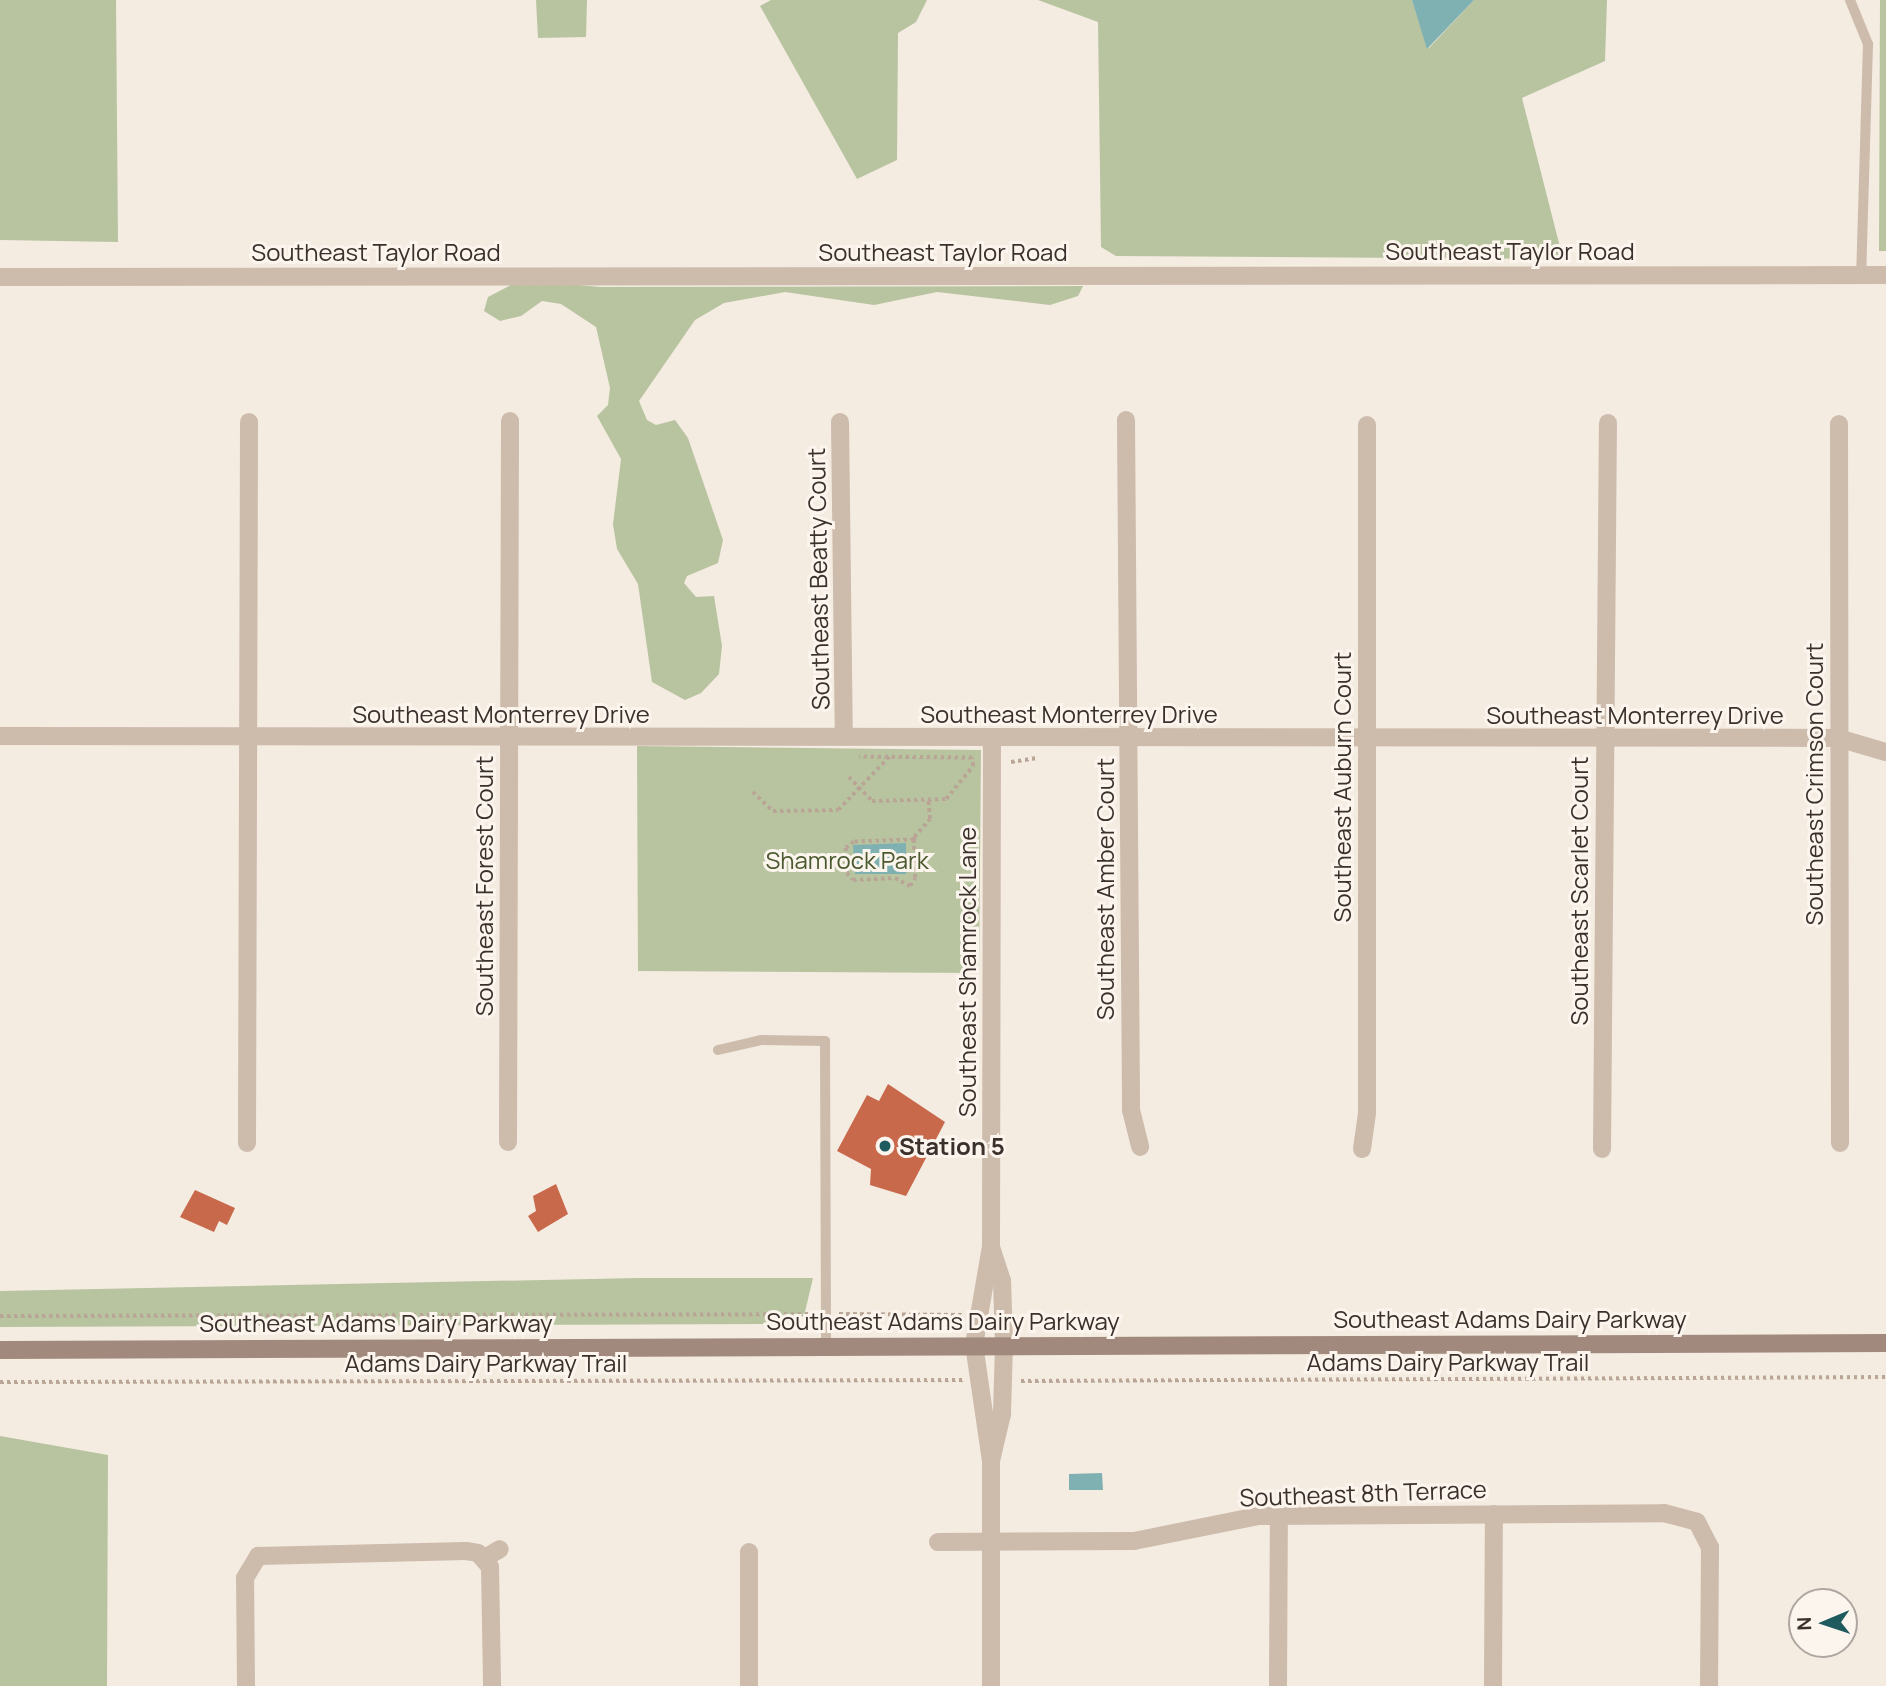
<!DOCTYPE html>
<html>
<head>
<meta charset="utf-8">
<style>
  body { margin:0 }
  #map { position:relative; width:1886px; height:1686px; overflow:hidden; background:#f4ebe1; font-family:Manrope,sans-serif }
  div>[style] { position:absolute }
  .green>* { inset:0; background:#b8c4a0 }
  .water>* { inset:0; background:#7fb0b2 }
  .building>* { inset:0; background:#c8694b }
  .path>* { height:3.5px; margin-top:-1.75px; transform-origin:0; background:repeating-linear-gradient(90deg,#b9a596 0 3.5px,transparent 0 7px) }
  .service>* { height:10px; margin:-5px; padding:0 5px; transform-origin:5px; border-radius:5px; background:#cdbbac }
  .minor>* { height:18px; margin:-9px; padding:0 9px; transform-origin:9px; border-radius:9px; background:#cdbbac }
  .secondary>* { height:18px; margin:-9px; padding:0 9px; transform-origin:9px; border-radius:9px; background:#a18a7d }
  .dots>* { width:19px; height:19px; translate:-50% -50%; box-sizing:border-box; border:4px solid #fbf5ee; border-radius:50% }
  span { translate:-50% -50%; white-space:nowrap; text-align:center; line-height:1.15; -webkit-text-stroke:6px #fbf5ee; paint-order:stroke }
  .street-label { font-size:24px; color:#3b302b }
  .park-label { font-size:24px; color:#4a5a2e }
  .poi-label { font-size:24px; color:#3b302b; font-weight:700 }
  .left { translate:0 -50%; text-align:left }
  .north { position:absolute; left:1788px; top:1588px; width:70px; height:70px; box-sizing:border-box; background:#fbf5ee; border:2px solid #aea6a0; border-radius:50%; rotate:268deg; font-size:19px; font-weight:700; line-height:28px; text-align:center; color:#3b302b }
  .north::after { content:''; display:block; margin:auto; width:24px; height:32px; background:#1f5a5e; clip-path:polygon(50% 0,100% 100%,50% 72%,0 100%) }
</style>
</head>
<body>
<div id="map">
  <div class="green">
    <div style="clip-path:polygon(0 0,116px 0,118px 242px,0 240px)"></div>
    <div style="clip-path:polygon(536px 0,587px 0,586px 37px,538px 38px)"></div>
    <div style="clip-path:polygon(771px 0,927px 0,916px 22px,898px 33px,897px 160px,857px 179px,760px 6px)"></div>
    <div style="clip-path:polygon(1038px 0,1412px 0,1428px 49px,1474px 0,1607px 0,1605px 61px,1522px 98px,1563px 259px,1116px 256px,1101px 247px,1098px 22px)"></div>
    <div style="clip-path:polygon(1880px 0,1886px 0,1886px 251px,1879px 251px)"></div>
    <div style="clip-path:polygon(557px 283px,600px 287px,1083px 286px,1078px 296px,1050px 305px,937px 292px,874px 305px,785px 292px,724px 303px,695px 320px,639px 401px,647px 420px,656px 425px,675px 420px,688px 438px,723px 540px,718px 563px,687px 576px,684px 583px,696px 597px,714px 596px,722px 646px,719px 674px,701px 693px,685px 700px,652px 682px,638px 584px,617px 549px,613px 524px,621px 459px,597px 416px,608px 405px,610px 388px,596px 327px,561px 304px,542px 301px,521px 316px,500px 321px,484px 311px,488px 297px,513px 284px)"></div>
    <div style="clip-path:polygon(637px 746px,981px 750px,979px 973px,638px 971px)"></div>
    <div style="clip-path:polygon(638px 1278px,813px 1278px,804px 1316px,781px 1324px,0 1327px,0 1291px)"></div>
    <div style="clip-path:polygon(0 1436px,108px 1455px,107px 1686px,0 1686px)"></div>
  </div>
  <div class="water">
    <div style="clip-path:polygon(1412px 0,1474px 0,1427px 49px)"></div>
    <div style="clip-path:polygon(906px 843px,906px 874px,855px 874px,853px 845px)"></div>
    <div style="clip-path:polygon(1102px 1473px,1103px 1490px,1069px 1490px,1069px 1474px)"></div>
  </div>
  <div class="building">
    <div style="clip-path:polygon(888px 1084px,945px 1122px,906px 1196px,870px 1185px,871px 1169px,837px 1151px,867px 1095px,879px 1101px)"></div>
    <div style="clip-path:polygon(556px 1184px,568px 1214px,538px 1232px,528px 1216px,536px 1211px,533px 1196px)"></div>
    <div style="clip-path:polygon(195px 1190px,235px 1208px,227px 1225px,219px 1221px,214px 1232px,180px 1217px)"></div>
  </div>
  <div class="path">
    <div style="left:1011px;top:762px;width:26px;rotate:-9deg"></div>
    <div style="left:849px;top:777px;width:33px;rotate:46deg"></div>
    <div style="left:872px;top:801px;width:74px;rotate:-1.5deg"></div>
    <div style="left:946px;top:799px;width:43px;rotate:-50.7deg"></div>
    <div style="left:973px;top:766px;width:8px;rotate:-97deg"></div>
    <div style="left:972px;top:758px;width:113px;rotate:-179.5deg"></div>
    <div style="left:753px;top:792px;width:28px;rotate:44deg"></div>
    <div style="left:773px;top:811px;width:65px;rotate:-0.9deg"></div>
    <div style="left:838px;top:810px;width:74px;rotate:-46.1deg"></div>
    <div style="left:914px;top:840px;width:60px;rotate:178.1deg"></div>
    <div style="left:854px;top:842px;width:10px;rotate:143deg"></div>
    <div style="left:846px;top:848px;width:25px;rotate:88deg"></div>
    <div style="left:847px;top:873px;width:9px;rotate:49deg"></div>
    <div style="left:853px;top:880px;width:42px;rotate:-2.7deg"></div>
    <div style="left:895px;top:878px;width:17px;rotate:28deg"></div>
    <div style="left:910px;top:886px;width:9px;rotate:-58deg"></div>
    <div style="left:915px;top:878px;width:38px;rotate:-92deg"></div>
    <div style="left:914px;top:840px;width:3px;rotate:-90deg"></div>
    <div style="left:914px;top:837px;width:24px;rotate:-48deg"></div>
    <div style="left:930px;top:819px;width:19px;rotate:-96deg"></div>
    <div style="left:839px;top:1314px;width:125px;rotate:0.5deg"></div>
    <div style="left:0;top:1316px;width:813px;rotate:-0.14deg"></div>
    <div style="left:1021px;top:1381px;width:865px;rotate:-0.26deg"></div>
    <div style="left:0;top:1382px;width:964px;rotate:-0.12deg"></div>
  </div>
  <div class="service">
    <div style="left:1850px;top:0;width:48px;rotate:67.8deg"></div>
    <div style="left:1868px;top:44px;width:231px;rotate:91.7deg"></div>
    <div style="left:718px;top:1050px;width:44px;rotate:-13.1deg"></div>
    <div style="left:761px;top:1040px;width:64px;rotate:0.9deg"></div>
    <div style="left:825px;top:1041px;width:304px;rotate:89.8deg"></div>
  </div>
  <div class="minor">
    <div style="left:0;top:277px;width:1886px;rotate:-0.06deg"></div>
    <div style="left:1126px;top:420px;width:690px;rotate:89.58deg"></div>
    <div style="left:1131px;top:1110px;width:38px;rotate:76deg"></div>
    <div style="left:840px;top:422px;width:313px;rotate:89.3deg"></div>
    <div style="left:1839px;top:424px;width:719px;rotate:89.92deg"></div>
    <div style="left:0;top:736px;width:1838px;rotate:0.06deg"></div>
    <div style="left:1838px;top:738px;width:50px;rotate:16.3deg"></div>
    <div style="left:508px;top:1142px;width:721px;rotate:-89.84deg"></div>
    <div style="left:247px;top:1143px;width:721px;rotate:-89.84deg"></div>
    <div style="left:1362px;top:1149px;width:37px;rotate:-82deg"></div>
    <div style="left:1367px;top:1112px;width:687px;rotate:-90deg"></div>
    <div style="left:1602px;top:1149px;width:726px;rotate:-89.53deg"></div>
    <div style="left:991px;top:1247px;width:35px;rotate:72deg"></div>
    <div style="left:1002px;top:1280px;width:65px;rotate:88.2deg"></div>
    <div style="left:1004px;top:1345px;width:69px;rotate:91.7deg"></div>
    <div style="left:1002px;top:1414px;width:48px;rotate:103.2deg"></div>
    <div style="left:991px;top:1461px;width:225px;rotate:90deg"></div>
    <div style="left:991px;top:1461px;width:117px;rotate:-98.3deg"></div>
    <div style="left:974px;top:1345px;width:99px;rotate:-80.2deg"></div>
    <div style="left:991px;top:1247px;width:508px;rotate:-89.89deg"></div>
    <div style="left:938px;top:1542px;width:196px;rotate:-0.3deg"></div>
    <div style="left:1134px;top:1541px;width:126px;rotate:-11.4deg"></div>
    <div style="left:1258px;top:1516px;width:406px;rotate:-0.4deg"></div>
    <div style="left:1664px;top:1513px;width:34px;rotate:15deg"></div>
    <div style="left:1697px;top:1522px;width:28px;rotate:63deg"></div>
    <div style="left:1710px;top:1547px;width:139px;rotate:90.4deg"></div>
    <div style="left:749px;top:1552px;width:134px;rotate:90deg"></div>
    <div style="left:485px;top:1558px;width:17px;rotate:-31deg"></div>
    <div style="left:246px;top:1686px;width:108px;rotate:-90.5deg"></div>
    <div style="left:245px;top:1578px;width:26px;rotate:-59deg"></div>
    <div style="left:258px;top:1556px;width:208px;rotate:-1.4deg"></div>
    <div style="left:466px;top:1551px;width:12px;rotate:9deg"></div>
    <div style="left:478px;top:1553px;width:18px;rotate:49deg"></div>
    <div style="left:490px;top:1567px;width:119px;rotate:89deg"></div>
    <div style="left:1278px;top:1686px;width:171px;rotate:-89.7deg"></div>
    <div style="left:1493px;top:1686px;width:172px;rotate:-89.7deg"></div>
  </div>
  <div class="secondary">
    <div style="left:0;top:1350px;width:1886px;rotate:-0.21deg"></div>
  </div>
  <div class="dots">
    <div style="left:885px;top:1146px;background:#1f5a5e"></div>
  </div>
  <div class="street-label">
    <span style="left:1510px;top:251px">Southeast Taylor Road</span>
    <span style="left:376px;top:252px">Southeast Taylor Road</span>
    <span style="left:943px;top:252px">Southeast Taylor Road</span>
    <span style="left:818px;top:579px;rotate:-91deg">Southeast Beatty Court</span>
    <span style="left:501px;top:714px">Southeast Monterrey Drive</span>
    <span style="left:1069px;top:714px">Southeast Monterrey Drive</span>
    <span style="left:1635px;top:715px">Southeast Monterrey Drive</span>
    <span style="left:1814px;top:784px;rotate:-90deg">Southeast Crimson Court</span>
    <span style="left:1342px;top:787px;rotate:-90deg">Southeast Auburn Court</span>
    <span style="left:484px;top:886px;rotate:-90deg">Southeast Forest Court</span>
    <span style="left:1105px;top:889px;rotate:-90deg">Southeast Amber Court</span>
    <span style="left:1579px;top:891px;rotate:-90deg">Southeast Scarlet Court</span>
    <span style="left:967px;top:972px;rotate:-90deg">Southeast Shamrock Lane</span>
    <span style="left:1510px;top:1319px">Southeast Adams Dairy Parkway</span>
    <span style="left:943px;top:1321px">Southeast Adams Dairy Parkway</span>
    <span style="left:376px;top:1323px">Southeast Adams Dairy Parkway</span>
    <span style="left:1448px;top:1362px">Adams Dairy Parkway Trail</span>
    <span style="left:486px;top:1363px">Adams Dairy Parkway Trail</span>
    <span style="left:1363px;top:1493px;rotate:-2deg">Southeast 8th Terrace</span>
  </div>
  <div class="park-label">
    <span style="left:847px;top:860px">Shamrock Park</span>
  </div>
  <div class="poi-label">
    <span class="left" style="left:899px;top:1146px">Station 5</span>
  </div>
  <div class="north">N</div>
</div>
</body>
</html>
